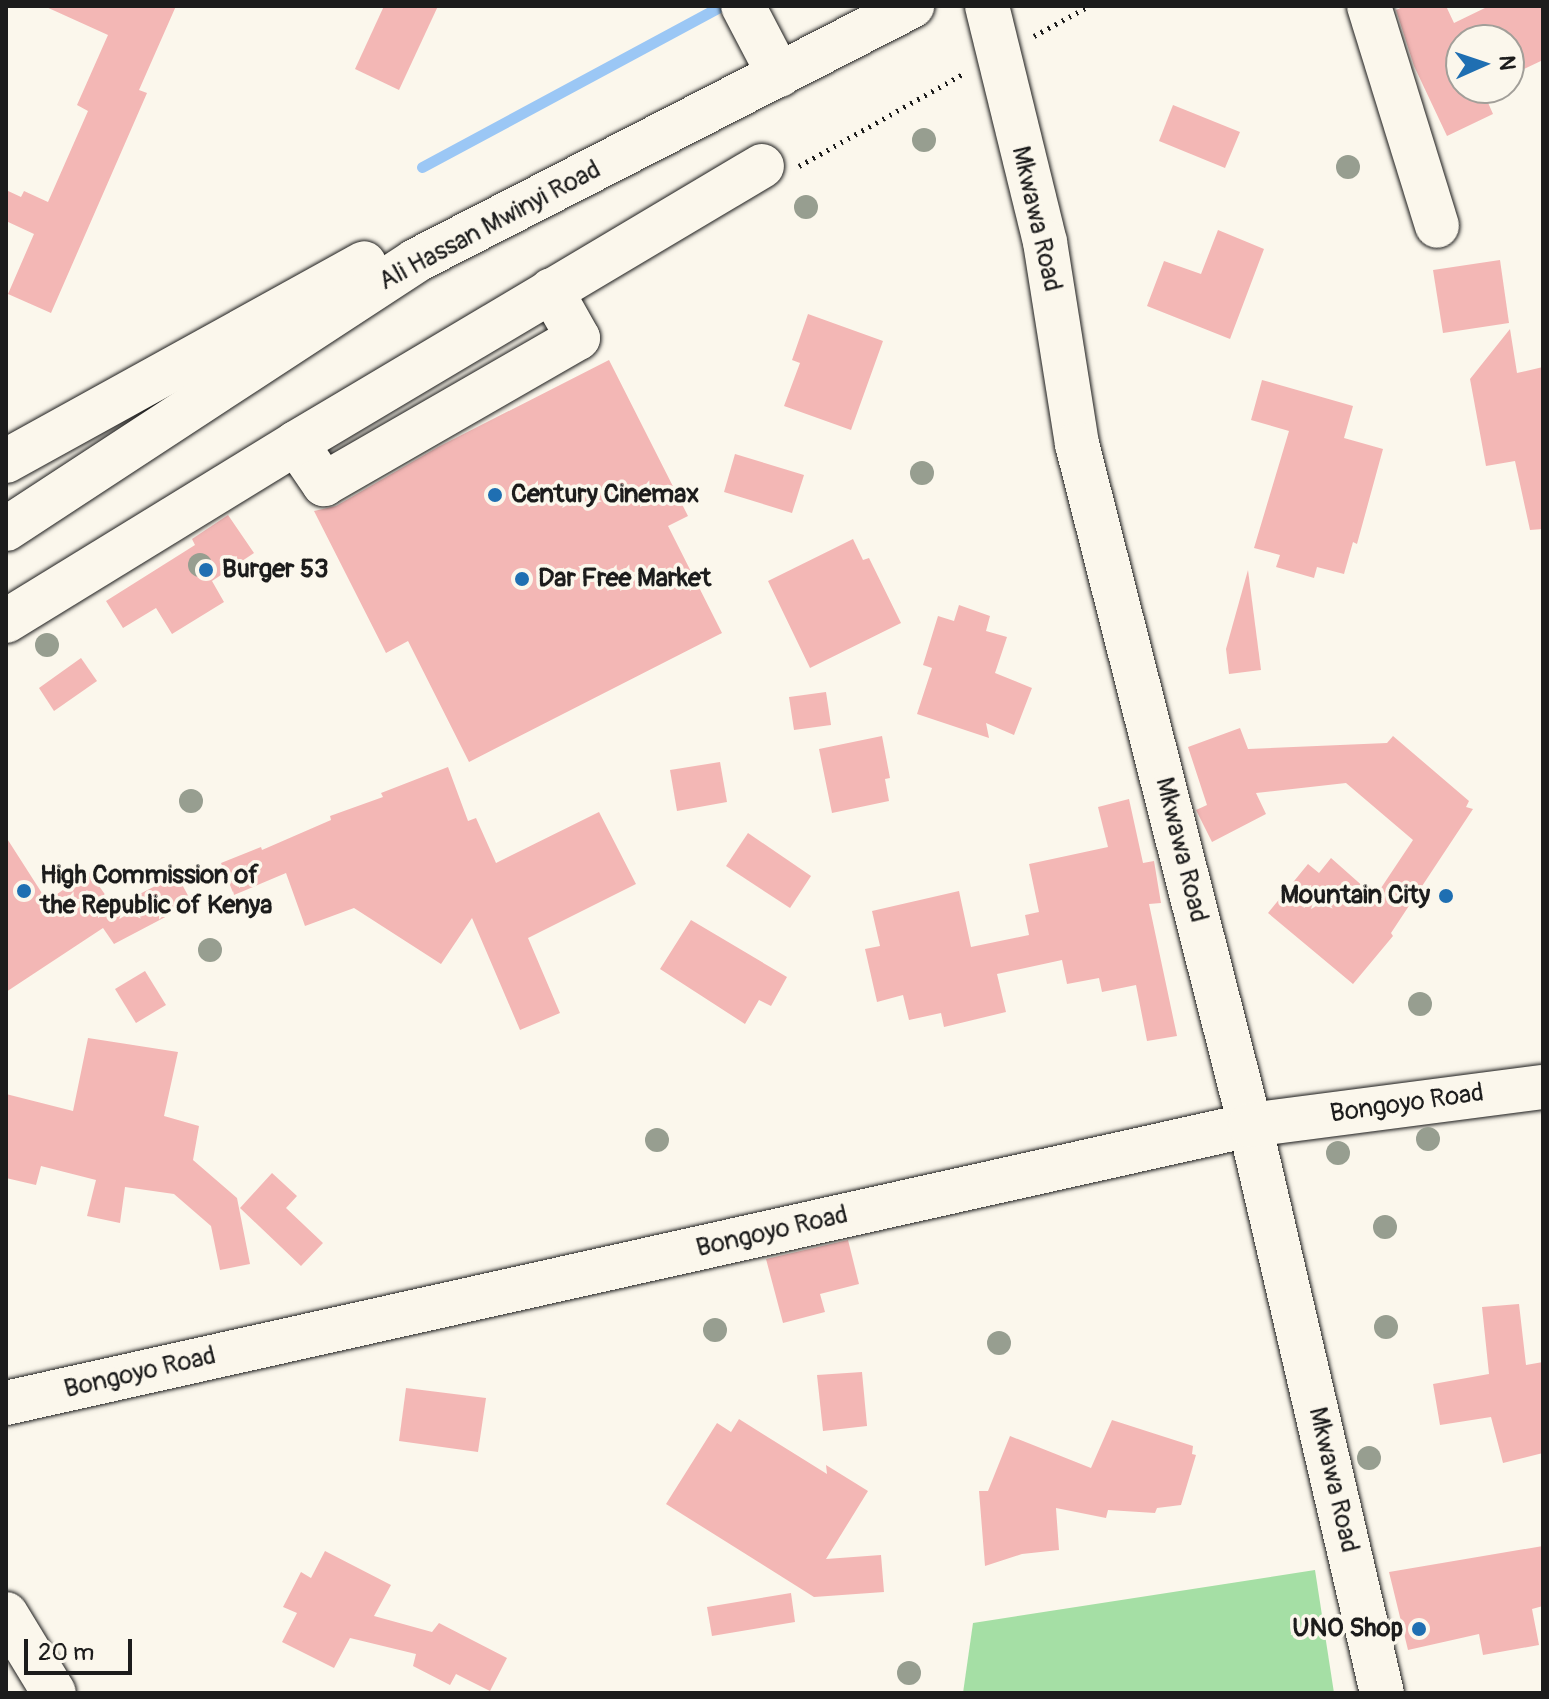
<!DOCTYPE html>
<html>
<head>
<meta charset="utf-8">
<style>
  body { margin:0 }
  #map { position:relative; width:1549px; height:1699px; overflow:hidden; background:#fbf7ec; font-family:Pangolin,sans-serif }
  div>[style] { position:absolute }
  .green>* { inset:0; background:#a5dfa5 }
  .stream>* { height:11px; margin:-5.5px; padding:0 5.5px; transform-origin:5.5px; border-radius:5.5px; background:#9bc7f5 }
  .building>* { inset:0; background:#f3b7b5 }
  .path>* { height:5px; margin-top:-2.5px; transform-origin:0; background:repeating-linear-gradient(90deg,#1c1c1c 0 2px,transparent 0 8px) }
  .roads { filter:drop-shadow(0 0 2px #1c1c1c) drop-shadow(0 0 2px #1c1c1c) }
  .minor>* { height:44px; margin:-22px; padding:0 22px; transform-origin:22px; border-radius:22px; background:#fbf7ec }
  .highway>* { height:44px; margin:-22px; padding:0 22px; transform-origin:22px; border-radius:22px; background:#fbf7ec }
  .trees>* { width:24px; height:24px; margin:-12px; border-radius:50%; background:#979e90 }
  .dots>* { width:22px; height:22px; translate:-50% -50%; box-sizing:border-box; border:4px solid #fbf7ec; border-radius:50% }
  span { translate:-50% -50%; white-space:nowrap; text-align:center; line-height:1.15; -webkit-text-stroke:7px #fbf7ec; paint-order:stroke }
  .street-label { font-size:26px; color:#1c1c1c }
  .poi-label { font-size:26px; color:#1c1c1c; font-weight:700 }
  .left { translate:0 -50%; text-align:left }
  .right { translate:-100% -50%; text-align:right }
  .frame { position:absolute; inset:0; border:8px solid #1c1c1c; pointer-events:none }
  .north { position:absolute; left:1445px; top:24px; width:80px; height:80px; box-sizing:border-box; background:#fbf7ec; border:2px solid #a29f99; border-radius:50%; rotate:87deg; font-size:22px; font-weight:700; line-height:32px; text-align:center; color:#1c1c1c }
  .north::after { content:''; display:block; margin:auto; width:28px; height:36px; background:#1f6fb2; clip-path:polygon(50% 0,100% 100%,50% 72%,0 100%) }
  .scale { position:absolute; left:24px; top:1639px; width:108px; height:36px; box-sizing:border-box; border:4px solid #1c1c1c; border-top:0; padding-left:10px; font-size:24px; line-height:28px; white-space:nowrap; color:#1c1c1c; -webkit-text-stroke:6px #fbf7ec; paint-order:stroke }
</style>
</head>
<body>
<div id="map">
  <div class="green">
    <div style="clip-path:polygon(1315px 1570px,1334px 1693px,963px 1693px,973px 1623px)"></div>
  </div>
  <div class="stream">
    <div style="left:422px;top:167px;width:340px;rotate:-28.3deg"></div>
  </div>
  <div class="building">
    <div style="clip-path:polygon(44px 6px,176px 6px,139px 90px,147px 93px,51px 313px,8px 294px,34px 234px,6px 221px,6px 190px,21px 197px,24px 191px,48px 202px,88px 111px,77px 105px,108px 35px)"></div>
    <div style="clip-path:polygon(384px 6px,438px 6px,399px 90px,355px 69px)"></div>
    <div style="clip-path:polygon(1405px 6px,1446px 6px,1454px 23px,1489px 6px,1543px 6px,1543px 60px,1509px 76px,1509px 40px,1461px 40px,1461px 88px,1484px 88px,1482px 89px,1493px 114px,1447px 136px,1414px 66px,1396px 10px)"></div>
    <div style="clip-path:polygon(1173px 105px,1240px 132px,1225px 168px,1159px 141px)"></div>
    <div style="clip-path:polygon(1218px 230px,1264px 249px,1230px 339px,1147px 306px,1164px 261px,1201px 274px)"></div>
    <div style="clip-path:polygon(1500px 260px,1509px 323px,1443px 333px,1433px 270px)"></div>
    <div style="clip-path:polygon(808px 314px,883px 341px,851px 430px,784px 406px,800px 363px,792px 360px)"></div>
    <div style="clip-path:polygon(1510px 329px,1517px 373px,1543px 367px,1543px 529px,1530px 530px,1515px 461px,1486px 466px,1470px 379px)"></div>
    <div style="clip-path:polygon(609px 360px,688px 516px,668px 526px,722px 633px,469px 762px,408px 641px,386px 653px,314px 511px,336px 506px,438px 447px)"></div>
    <div style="clip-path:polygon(1262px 380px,1353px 406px,1344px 438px,1383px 449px,1357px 544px,1353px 542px,1344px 574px,1317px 567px,1314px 578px,1276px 567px,1280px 555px,1254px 548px,1289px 431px,1251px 420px)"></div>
    <div style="clip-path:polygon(735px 454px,804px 475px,792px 513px,724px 492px)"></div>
    <div style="clip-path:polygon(228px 515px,254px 553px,212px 581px,224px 602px,172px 634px,156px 608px,123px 628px,106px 601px,195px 545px,192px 539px)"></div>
    <div style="clip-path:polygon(853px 539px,863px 560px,869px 558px,901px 623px,810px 668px,768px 581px)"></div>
    <div style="clip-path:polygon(1248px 570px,1261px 670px,1229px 674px,1226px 649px)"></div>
    <div style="clip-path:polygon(959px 605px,990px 616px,986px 631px,1007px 637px,995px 673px,1032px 688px,1014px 735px,986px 723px,989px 738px,917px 714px,932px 668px,923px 665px,938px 616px,954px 621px)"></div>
    <div style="clip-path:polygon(81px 658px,97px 681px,54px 711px,39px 688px)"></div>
    <div style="clip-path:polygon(826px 692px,831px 725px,794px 730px,789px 697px)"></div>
    <div style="clip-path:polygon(1240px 728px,1248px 749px,1387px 743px,1393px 736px,1469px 801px,1466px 807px,1473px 809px,1391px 933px,1393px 936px,1353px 984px,1268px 913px,1308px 864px,1319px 873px,1331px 858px,1375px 897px,1413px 840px,1346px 783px,1256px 793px,1266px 814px,1212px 842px,1196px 810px,1207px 805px,1188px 747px)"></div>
    <div style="clip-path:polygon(882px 736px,890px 778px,885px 779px,889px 801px,832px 813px,819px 749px)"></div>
    <div style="clip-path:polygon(720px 762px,727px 802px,677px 811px,670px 770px)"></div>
    <div style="clip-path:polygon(448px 767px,468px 821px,476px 818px,496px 863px,599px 812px,636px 884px,528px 938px,560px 1013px,520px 1030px,472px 918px,441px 964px,354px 908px,305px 926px,286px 873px,234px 895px,221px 863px,261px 847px,262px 850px,331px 820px,330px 816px,383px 797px,381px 793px)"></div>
    <div style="clip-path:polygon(1129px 799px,1143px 863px,1154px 861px,1161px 903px,1149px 904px,1177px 1036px,1147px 1041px,1136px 985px,1102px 992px,1099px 978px,1067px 984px,1062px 960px,997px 974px,1006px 1012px,944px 1027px,941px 1013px,909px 1020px,903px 995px,877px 1002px,865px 949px,880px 946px,872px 911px,959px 891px,971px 947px,1029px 935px,1025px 915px,1039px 912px,1029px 864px,1108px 847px,1098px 807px)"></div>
    <div style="clip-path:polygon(748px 833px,811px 876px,790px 908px,726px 866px)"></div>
    <div style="clip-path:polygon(6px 837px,47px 901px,89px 872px,114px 907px,177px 875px,192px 903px,114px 944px,103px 928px,6px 992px)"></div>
    <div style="clip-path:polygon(691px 920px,787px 977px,771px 1006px,759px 1000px,745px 1024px,660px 969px)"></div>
    <div style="clip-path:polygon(145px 971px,166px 1005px,136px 1023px,115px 989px)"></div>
    <div style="clip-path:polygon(88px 1038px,178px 1052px,164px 1116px,199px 1126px,193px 1160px,237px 1198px,250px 1264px,220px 1270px,211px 1226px,174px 1194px,125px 1187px,120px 1223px,87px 1216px,96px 1180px,41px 1166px,36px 1185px,6px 1178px,6px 1094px,73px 1111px)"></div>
    <div style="clip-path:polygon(272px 1173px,297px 1196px,286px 1208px,323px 1243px,301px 1266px,240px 1208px)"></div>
    <div style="clip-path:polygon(848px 1240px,859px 1284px,820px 1294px,825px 1312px,783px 1323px,766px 1259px)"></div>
    <div style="clip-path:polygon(1519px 1304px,1526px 1365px,1543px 1362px,1543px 1453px,1503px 1463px,1491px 1417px,1440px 1425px,1433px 1384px,1489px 1374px,1482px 1307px)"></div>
    <div style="clip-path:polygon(862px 1372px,867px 1426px,823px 1431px,817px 1375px)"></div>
    <div style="clip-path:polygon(406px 1388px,486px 1398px,478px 1452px,399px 1441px)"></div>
    <div style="clip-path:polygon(739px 1419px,827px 1474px,826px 1465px,868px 1491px,826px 1559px,881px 1555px,884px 1592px,814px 1597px,666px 1504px,717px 1423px,731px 1432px)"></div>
    <div style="clip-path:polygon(1112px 1420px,1193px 1446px,1192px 1454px,1196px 1455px,1181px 1505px,1157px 1508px,1155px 1513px,1108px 1510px,1106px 1518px,1056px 1508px,1059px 1550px,1022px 1554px,985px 1566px,979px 1491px,988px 1491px,1010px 1436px,1091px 1468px)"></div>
    <div style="clip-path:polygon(1543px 1546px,1543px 1606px,1532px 1609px,1539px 1645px,1483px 1655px,1479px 1634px,1408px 1650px,1389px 1572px)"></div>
    <div style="clip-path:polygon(325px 1551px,391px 1585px,374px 1616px,432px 1632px,439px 1623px,507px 1658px,490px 1691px,456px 1674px,450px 1685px,413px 1666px,416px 1654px,350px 1638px,334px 1668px,282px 1642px,297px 1613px,283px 1607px,301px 1572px,311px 1578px)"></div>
    <div style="clip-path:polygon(791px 1593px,795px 1622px,712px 1636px,707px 1607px)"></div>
  </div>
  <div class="path">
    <div style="left:1034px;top:36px;width:63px;rotate:-28.6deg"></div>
    <div style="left:799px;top:166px;width:190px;rotate:-29.3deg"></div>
  </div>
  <div class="roads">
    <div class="minor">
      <div style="left:743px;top:6px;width:78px;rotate:62.4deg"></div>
      <div style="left:987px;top:6px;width:243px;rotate:76.2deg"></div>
      <div style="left:1045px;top:242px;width:205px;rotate:81deg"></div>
      <div style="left:1077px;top:444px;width:703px;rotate:75.75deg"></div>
      <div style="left:1250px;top:1125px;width:583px;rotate:76.92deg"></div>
      <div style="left:1369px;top:6px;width:230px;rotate:72.8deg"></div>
      <div style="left:296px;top:443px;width:50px;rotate:55.7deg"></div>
      <div style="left:324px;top:484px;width:293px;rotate:-29.9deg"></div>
      <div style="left:578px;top:338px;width:55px;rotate:-119.4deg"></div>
      <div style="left:6px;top:621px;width:340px;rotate:-31.5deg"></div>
      <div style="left:296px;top:443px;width:542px;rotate:-30.73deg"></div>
      <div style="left:6px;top:1403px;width:1275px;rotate:-12.6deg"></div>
      <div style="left:1250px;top:1125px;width:295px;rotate:-7.4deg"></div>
      <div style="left:6px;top:1614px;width:92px;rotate:58.7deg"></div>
    </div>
    <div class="highway">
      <div style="left:6px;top:461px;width:409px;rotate:-28.9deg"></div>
      <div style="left:6px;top:529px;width:489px;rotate:-33.2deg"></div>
      <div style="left:415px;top:261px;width:559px;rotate:-27.16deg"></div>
    </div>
  </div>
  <div class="trees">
    <div style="left:924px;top:140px"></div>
    <div style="left:1348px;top:167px"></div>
    <div style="left:806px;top:207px"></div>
    <div style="left:922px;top:473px"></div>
    <div style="left:200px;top:565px"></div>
    <div style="left:47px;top:645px"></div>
    <div style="left:191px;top:801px"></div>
    <div style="left:210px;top:950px"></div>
    <div style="left:1420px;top:1004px"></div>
    <div style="left:1428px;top:1139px"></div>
    <div style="left:657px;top:1140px"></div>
    <div style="left:1338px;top:1153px"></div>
    <div style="left:1385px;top:1227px"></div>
    <div style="left:1386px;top:1327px"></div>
    <div style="left:715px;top:1330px"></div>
    <div style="left:999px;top:1343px"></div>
    <div style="left:1369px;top:1458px"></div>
    <div style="left:909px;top:1673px"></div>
  </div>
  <div class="dots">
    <div style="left:495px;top:495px;background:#1f6fb2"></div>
    <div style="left:206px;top:570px;background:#1f6fb2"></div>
    <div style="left:522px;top:579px;background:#1f6fb2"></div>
    <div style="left:24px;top:891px;background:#1f6fb2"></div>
    <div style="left:1446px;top:896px;background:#1f6fb2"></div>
    <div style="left:1419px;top:1629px;background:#1f6fb2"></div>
  </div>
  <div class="street-label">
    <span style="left:1036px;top:219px;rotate:77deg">Mkwawa Road</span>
    <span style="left:490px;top:226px;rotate:-28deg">Ali Hassan Mwinyi Road</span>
    <span style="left:1181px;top:850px;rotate:76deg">Mkwawa Road</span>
    <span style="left:1407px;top:1104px;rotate:-8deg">Bongoyo Road</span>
    <span style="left:772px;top:1232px;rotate:-13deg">Bongoyo Road</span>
    <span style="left:140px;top:1373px;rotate:-13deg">Bongoyo Road</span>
    <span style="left:1333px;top:1480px;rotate:77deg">Mkwawa Road</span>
  </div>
  <div class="poi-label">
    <span class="left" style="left:511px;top:495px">Century Cinemax</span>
    <span class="left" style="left:222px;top:570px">Burger 53</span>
    <span class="left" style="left:538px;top:579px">Dar Free Market</span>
    <span class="left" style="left:40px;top:891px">High Commission of<br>the Republic of Kenya</span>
    <span class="right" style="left:1430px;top:896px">Mountain City</span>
    <span class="right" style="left:1403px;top:1629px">UNO Shop</span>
  </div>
  <div class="frame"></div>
  <div class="north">N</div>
  <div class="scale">20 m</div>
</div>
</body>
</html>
